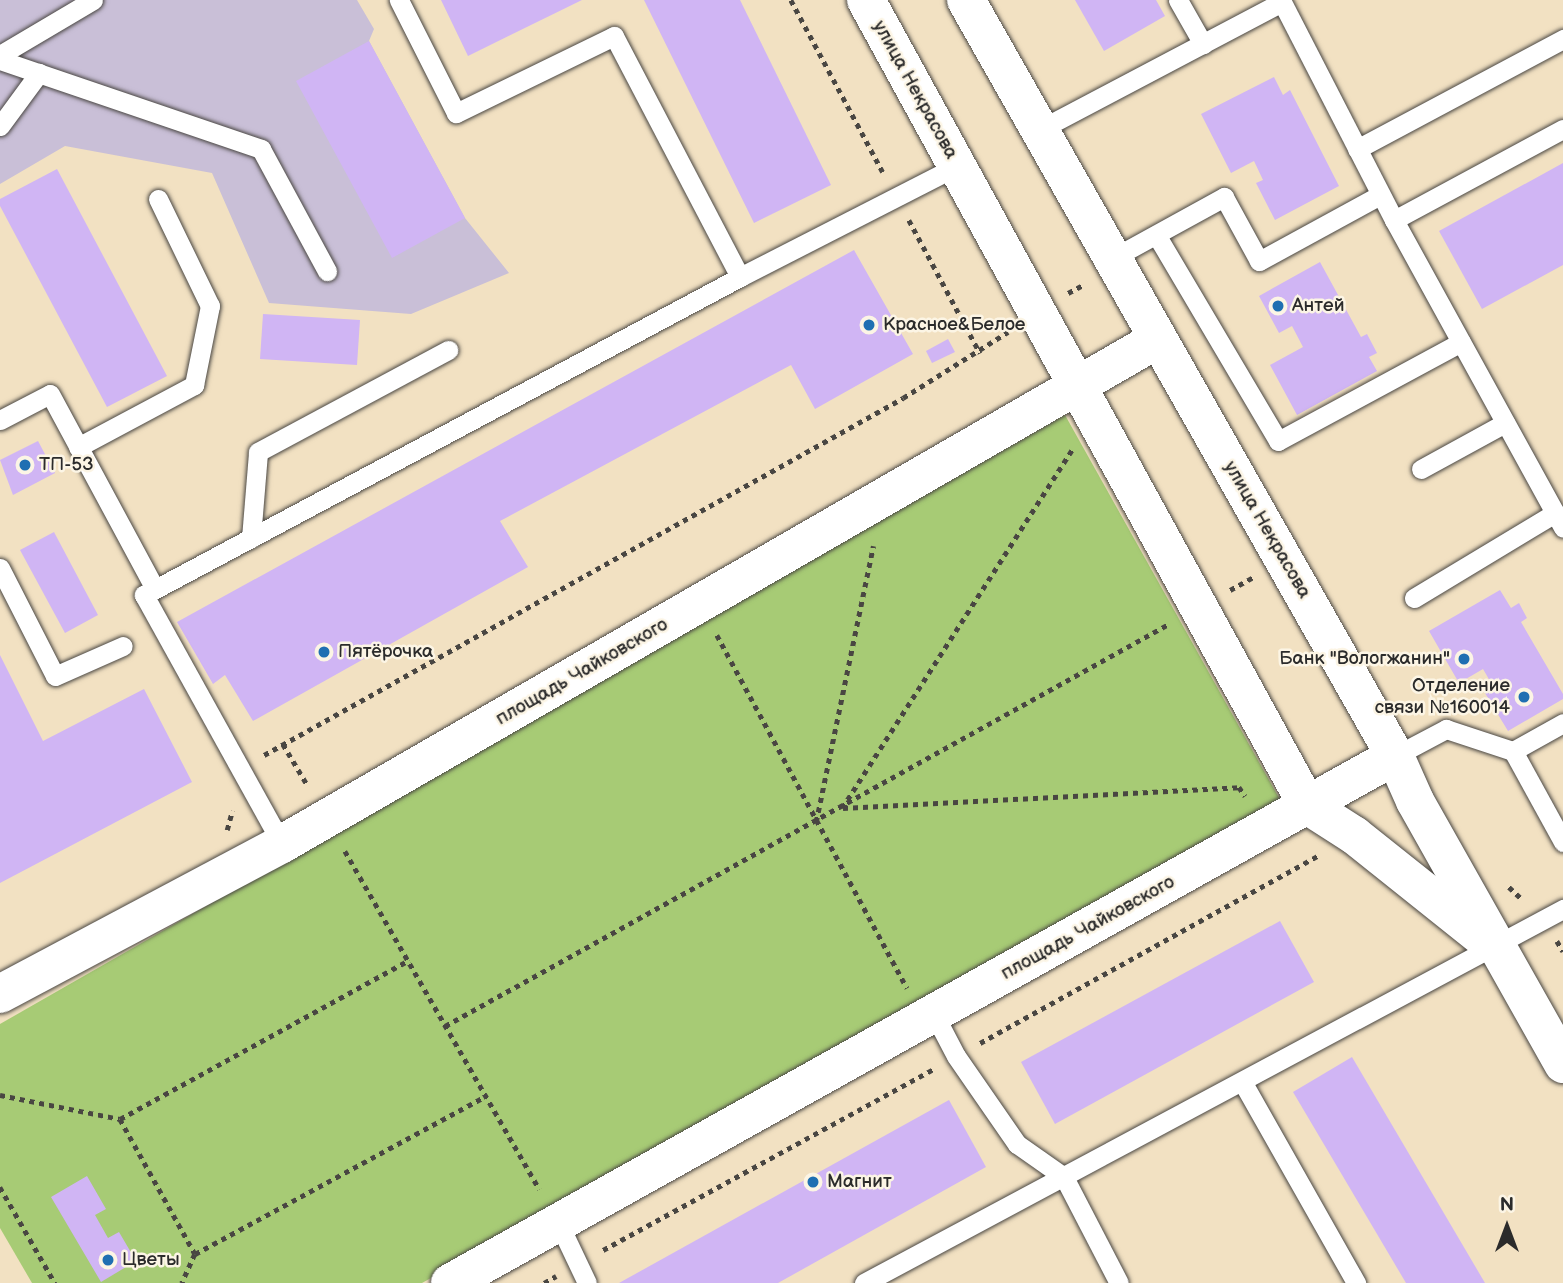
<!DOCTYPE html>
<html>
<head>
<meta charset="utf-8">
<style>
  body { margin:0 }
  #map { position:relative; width:1563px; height:1283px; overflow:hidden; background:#f2e1c2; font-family:"Balsamiq Sans",sans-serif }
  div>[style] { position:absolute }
  .industrial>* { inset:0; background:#c9bfd7 }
  .green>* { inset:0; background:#a7cb75 }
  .building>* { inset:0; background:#d0b5f4 }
  .path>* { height:4.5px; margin-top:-2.25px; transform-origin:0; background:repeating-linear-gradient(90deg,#494642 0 5px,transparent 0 10px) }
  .roads { filter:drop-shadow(0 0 2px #494642) drop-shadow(0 0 2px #494642) }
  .service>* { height:19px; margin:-9.5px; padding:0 9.5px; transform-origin:9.5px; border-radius:9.5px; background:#fff }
  .minor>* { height:38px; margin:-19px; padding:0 19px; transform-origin:19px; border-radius:19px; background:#fff }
  .dots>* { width:19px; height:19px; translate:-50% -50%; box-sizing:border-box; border:4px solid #fcf5e5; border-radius:50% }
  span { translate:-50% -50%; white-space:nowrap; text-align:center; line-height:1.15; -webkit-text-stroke:5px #fcf5e5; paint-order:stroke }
  .street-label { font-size:19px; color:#2b2b2b }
  .poi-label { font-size:19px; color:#2b2b2b }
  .left { translate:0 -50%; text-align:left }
  .right { translate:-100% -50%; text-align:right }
  .north { position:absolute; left:1472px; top:1192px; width:70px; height:70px; -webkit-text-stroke:5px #fcf5e5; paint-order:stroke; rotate:0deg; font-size:19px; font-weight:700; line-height:28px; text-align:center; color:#2b2b2b }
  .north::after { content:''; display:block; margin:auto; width:24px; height:32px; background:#2b2b2b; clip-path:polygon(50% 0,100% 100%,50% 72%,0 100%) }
</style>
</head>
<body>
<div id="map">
  <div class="industrial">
    <div style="clip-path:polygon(0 0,357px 0,374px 29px,369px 41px,465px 218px,509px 273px,411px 314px,269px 303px,212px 173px,65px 146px,0 184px)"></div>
  </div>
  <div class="green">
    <div style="clip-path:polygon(1065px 415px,1283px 805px,422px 1283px,32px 1283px,0 1228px,0 1024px)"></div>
  </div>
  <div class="building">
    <div style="clip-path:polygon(441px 0,582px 0,468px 56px)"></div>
    <div style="clip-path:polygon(644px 0,740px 0,831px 185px,754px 223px)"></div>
    <div style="clip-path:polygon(1075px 0,1156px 0,1165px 16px,1104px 51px)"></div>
    <div style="clip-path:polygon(369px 41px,465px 218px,392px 258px,296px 81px)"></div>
    <div style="clip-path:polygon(1274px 77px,1283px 95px,1290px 90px,1339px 186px,1275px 220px,1256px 183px,1263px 180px,1254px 161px,1231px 173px,1201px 114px)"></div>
    <div style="clip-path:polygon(1563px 163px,1563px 265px,1482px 309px,1439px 231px)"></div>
    <div style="clip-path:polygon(57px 169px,167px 376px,107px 407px,0 206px,0 199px)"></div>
    <div style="clip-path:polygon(854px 250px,913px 354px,815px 409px,791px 365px,500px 521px,528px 567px,253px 721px,225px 675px,213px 684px,177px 622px)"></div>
    <div style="clip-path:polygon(1320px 262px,1361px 337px,1367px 334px,1377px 353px,1369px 357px,1377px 371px,1297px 415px,1270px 365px,1303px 347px,1292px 326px,1279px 333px,1259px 296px)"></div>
    <div style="clip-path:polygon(263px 314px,360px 320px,357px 365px,260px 359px)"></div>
    <div style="clip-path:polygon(948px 339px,955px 352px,932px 363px,926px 351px)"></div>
    <div style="clip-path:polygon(38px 441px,55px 473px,13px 495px,0 460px)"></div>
    <div style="clip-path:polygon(54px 532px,98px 615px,65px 633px,20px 550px)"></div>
    <div style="clip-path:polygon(1500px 590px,1511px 608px,1519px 603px,1527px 618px,1521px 622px,1563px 694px,1563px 699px,1508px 731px,1485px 693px,1494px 688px,1483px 669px,1459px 683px,1429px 631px)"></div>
    <div style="clip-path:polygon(0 655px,43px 741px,144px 689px,192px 782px,0 883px)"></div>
    <div style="clip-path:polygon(1280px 921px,1314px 982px,1055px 1124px,1021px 1062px)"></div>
    <div style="clip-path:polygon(1352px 1057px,1485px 1283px,1406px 1283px,1293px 1092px)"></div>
    <div style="clip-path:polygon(949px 1100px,986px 1167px,778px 1283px,619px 1283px)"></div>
    <div style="clip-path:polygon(87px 1176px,106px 1209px,95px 1215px,108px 1238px,119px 1232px,136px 1261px,101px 1282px,51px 1197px)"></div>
  </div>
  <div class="path">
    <div style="left:791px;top:0;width:195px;rotate:61.9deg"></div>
    <div style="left:909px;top:220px;width:151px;rotate:61.9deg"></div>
    <div style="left:1068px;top:293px;width:19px;rotate:-28deg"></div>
    <div style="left:1230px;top:590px;width:26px;rotate:-29deg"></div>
    <div style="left:717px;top:635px;width:401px;rotate:61.7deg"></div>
    <div style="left:283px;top:744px;width:49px;rotate:59.2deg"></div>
    <div style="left:264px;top:755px;width:732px;rotate:-29.19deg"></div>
    <div style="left:903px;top:398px;width:124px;rotate:-32.2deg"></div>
    <div style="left:842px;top:808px;width:426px;rotate:-57.3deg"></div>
    <div style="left:843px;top:808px;width:397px;rotate:-3deg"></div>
    <div style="left:1239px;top:787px;width:11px;rotate:56deg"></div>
    <div style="left:816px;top:822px;width:282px;rotate:-78.3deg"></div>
    <div style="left:227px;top:830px;width:20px;rotate:-75deg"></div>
    <div style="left:345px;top:851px;width:390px;rotate:60.1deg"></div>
    <div style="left:1509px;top:887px;width:19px;rotate:43deg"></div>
    <div style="left:1557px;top:941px;width:12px;rotate:59deg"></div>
    <div style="left:445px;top:1026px;width:826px;rotate:-29.05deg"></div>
    <div style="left:980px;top:1043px;width:388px;rotate:-29deg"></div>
    <div style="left:0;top:1095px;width:122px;rotate:11.3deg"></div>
    <div style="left:120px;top:1119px;width:154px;rotate:60.9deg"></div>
    <div style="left:195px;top:1254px;width:32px;rotate:114deg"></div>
    <div style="left:120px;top:1119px;width:330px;rotate:-28.8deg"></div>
    <div style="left:0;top:1187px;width:111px;rotate:60.2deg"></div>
    <div style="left:603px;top:1250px;width:376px;rotate:-28.7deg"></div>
    <div style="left:195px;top:1254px;width:331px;rotate:-28.5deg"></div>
    <div style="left:544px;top:1283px;width:14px;rotate:-30deg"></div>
  </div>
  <div class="roads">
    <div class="service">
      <div style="left:1178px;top:0;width:51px;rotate:60.4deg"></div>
      <div style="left:0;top:55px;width:108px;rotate:-30.6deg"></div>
      <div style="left:0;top:60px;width:276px;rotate:18.8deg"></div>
      <div style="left:261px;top:149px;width:139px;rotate:61.6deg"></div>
      <div style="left:0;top:126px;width:66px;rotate:-53.7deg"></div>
      <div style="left:1039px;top:130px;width:275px;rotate:-27.8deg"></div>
      <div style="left:1282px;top:2px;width:245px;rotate:62.8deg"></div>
      <div style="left:1394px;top:220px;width:192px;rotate:-28.3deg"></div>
      <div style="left:1357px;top:149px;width:234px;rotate:-28.1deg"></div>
      <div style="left:1394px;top:220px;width:351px;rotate:61.2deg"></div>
      <div style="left:1157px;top:236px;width:238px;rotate:59.4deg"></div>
      <div style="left:1278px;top:441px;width:208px;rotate:-28.4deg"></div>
      <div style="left:1113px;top:258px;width:127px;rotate:-28.8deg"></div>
      <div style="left:1224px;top:197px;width:73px;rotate:61.3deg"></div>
      <div style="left:1259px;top:261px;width:138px;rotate:-28.6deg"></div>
      <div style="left:740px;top:277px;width:244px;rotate:-27.1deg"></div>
      <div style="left:0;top:420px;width:56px;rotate:-27.5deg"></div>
      <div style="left:50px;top:394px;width:221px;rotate:61.7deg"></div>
      <div style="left:78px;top:447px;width:132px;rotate:-28.1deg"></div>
      <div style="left:194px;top:385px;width:81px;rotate:-78.6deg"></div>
      <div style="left:210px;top:306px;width:119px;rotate:-115.9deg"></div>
      <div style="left:1421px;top:469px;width:96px;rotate:-28.7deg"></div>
      <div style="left:251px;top:538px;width:86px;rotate:-85.3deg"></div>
      <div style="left:258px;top:452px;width:216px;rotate:-28.2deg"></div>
      <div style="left:0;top:568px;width:121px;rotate:63deg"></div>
      <div style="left:55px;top:676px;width:74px;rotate:-23.8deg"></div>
      <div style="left:1414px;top:598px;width:165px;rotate:-31.1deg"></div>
      <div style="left:1513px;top:751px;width:104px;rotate:61.2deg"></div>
      <div style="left:1395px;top:756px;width:58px;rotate:-27.9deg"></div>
      <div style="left:1446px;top:729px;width:71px;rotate:18.2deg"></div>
      <div style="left:1513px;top:751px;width:57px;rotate:-29.2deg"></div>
      <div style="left:282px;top:844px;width:285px;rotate:-119deg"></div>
      <div style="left:144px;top:595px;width:676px;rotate:-28.08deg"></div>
      <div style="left:740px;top:277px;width:272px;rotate:-117.6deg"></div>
      <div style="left:614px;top:36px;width:176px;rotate:154deg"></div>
      <div style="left:456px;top:113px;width:127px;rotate:-116.8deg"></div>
      <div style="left:934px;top:1014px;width:47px;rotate:62.4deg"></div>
      <div style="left:956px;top:1056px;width:107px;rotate:55.3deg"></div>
      <div style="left:1017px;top:1144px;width:57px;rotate:35.1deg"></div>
      <div style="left:1064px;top:1177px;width:119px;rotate:62.6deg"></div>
      <div style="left:1243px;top:1083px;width:230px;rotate:60.5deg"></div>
      <div style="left:559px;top:1224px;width:65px;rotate:64.6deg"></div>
      <div style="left:864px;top:1283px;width:793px;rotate:-28.15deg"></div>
    </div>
    <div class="minor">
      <div style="left:866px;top:0;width:918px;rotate:61.28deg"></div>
      <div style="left:1307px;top:805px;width:56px;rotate:32.6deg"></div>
      <div style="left:1354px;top:835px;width:165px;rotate:38.6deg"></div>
      <div style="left:966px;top:0;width:869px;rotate:60.43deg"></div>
      <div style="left:1395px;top:756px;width:49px;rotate:66deg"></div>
      <div style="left:1415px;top:801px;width:302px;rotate:60.6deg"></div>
      <div style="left:0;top:994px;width:319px;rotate:-28deg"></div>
      <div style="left:282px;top:844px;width:1011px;rotate:-29.96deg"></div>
      <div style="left:450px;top:1283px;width:1082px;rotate:-29.15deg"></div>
    </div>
  </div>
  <div class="dots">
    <div style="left:1278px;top:306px;background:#1f6fb2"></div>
    <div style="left:869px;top:325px;background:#1f6fb2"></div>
    <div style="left:25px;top:465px;background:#1f6fb2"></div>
    <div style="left:324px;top:652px;background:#1f6fb2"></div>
    <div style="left:1464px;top:659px;background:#1f6fb2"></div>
    <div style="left:1524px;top:697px;background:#1f6fb2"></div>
    <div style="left:813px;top:1182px;background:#1f6fb2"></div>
    <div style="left:108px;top:1260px;background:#1f6fb2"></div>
  </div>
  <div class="street-label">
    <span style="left:915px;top:90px;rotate:61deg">улица Некрасова</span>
    <span style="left:1267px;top:530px;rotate:60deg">улица Некрасова</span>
    <span style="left:582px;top:672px;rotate:-30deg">площадь Чайковского</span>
    <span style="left:1088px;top:928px;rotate:-29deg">площадь Чайковского</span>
  </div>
  <div class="poi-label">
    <span class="left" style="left:1292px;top:306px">Антей</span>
    <span class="left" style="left:883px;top:325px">Красное&amp;Белое</span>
    <span class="left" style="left:39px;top:465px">ТП-53</span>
    <span class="left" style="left:338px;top:652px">Пятёрочка</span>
    <span class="right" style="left:1450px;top:659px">Банк "Вологжанин"</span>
    <span class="right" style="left:1510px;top:697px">Отделение<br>связи №160014</span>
    <span class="left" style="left:827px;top:1182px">Магнит</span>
    <span class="left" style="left:122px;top:1260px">Цветы</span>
  </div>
  <div class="north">N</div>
</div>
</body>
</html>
